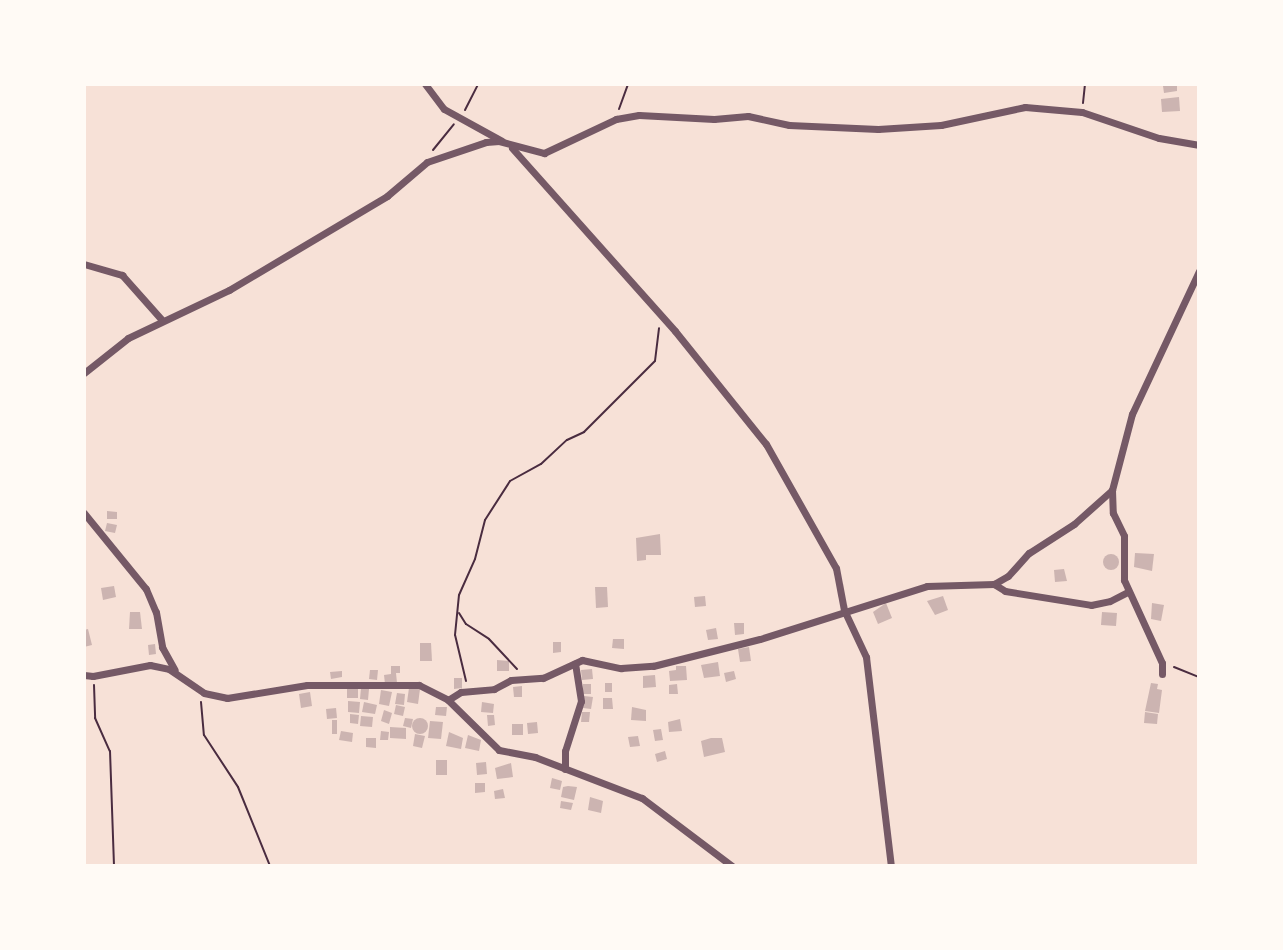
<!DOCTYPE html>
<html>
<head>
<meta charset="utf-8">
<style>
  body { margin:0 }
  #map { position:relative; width:1283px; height:950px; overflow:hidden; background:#f7e1d7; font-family:"Work Sans",sans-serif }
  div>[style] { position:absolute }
  .building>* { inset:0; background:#ccb4b1 }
  .round { border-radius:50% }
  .path>* { height:2px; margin:-1px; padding:0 1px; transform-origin:1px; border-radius:1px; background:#4a2c40 }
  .minor>* { height:7px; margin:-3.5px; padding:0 3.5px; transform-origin:3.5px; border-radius:3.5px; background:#755966 }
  span { translate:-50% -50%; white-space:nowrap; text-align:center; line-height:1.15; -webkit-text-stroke:8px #fffaf5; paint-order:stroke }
  .frame { position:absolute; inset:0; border:86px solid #fffaf5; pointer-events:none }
</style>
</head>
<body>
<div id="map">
  <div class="building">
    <div style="clip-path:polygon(1177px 84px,1177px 91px,1164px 93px,1163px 86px)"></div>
    <div style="clip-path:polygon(1179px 97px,1180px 111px,1162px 112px,1161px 99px)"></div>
    <div style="clip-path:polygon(107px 511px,117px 512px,117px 519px,107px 519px)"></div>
    <div style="clip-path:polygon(107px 523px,117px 525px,115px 533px,105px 531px)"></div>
    <div style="clip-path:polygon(660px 534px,661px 555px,646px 555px,646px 560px,637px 561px,636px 538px)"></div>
    <div style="clip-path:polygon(1135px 553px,1154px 554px,1152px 571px,1134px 567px)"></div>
    <div class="round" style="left:1103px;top:554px;width:16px;height:16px"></div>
    <div style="clip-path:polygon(1064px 569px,1067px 581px,1055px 582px,1054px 570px)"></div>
    <div style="clip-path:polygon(114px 586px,116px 597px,103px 600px,101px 588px)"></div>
    <div style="clip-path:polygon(595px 587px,607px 587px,608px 607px,596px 608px)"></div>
    <div style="clip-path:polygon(705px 596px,706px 606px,695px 607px,694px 597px)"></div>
    <div style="clip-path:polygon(943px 596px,948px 610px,935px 615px,927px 601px)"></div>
    <div style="clip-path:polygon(886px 603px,892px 618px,878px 624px,873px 612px)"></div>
    <div style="clip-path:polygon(1152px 603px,1164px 605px,1161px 621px,1151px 619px)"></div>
    <div style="clip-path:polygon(130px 612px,140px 612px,142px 629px,129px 629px)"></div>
    <div style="clip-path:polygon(1102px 612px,1117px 613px,1116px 626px,1101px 625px)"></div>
    <div style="clip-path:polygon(734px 623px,744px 623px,744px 634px,735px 635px)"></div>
    <div style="clip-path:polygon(716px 628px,718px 639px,708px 640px,706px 630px)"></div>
    <div style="clip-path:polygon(88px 629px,92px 645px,84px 647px,84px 630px)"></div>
    <div style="clip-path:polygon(613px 639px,624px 639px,624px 649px,612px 648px)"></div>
    <div style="clip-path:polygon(553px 642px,561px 642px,561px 652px,553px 653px)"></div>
    <div style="clip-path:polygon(420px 643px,431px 643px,432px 661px,420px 661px)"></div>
    <div style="clip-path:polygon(155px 644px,156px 654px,149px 655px,148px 645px)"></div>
    <div style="clip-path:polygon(749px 647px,751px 661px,740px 662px,738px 649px)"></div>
    <div style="clip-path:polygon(497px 660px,509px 661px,509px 671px,497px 671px)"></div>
    <div style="clip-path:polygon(718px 662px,720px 676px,704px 678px,701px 665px)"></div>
    <div style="clip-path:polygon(391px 666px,400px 666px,400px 673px,396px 673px,397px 683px,385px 684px,384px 675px,391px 674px)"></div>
    <div style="clip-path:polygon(676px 666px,686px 666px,687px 680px,670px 681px,669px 671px,676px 670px)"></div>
    <div style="clip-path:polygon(592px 669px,593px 679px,582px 680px,581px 670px)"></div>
    <div style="clip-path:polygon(370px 670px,378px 670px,377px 680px,369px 679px)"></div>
    <div style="clip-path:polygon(342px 671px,342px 677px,331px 679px,330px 672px)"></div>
    <div style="clip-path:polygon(734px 671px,736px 679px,726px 682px,724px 673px)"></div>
    <div style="clip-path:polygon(655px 675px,656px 687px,643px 688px,643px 676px)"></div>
    <div style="clip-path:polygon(454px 678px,462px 678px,462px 688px,454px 689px)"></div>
    <div style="clip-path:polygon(605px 683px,612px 683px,612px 692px,605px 692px)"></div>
    <div style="clip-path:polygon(1151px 683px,1158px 684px,1157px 689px,1162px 690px,1159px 713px,1145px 711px)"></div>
    <div style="clip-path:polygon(583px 684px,591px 684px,591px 694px,583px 694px)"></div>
    <div style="clip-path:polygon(677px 684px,678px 694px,669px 694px,669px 685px)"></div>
    <div style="clip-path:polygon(522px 686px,522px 697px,514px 697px,513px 687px)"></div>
    <div style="clip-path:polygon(347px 687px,358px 688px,358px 698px,347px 698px)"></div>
    <div style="clip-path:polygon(361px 688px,369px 689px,368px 700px,360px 699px)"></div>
    <div style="clip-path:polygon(409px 688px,420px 689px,418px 704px,407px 702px)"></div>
    <div style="clip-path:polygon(381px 690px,392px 692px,389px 706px,379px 704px)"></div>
    <div style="clip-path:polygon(310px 692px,312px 706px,301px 708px,299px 694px)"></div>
    <div style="clip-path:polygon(397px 693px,405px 694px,404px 705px,395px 704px)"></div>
    <div style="clip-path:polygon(584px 696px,593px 697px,591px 709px,583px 708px)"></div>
    <div style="clip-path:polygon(603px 698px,612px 698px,613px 709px,603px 709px)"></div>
    <div style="clip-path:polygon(348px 701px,360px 702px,359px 713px,348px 712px)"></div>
    <div style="clip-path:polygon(364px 702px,377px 705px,375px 714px,362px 712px)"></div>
    <div style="clip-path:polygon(482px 702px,494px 704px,493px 713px,481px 712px)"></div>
    <div style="clip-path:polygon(396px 705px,405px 707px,403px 716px,394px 714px)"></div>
    <div style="clip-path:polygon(436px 707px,447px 707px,446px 716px,435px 715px)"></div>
    <div style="clip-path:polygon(632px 707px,646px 710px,646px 721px,631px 720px)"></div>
    <div style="clip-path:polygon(336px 708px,337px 718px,327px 719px,326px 709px)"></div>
    <div style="clip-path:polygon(384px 710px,392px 713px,389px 724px,381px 721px)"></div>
    <div style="clip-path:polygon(582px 712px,590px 712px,589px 722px,581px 722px)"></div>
    <div style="clip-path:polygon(1145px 712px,1158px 714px,1157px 724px,1144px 723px)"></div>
    <div style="clip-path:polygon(350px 714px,359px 715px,358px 724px,350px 723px)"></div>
    <div style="clip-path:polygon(487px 715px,494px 715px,495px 725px,488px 726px)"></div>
    <div style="clip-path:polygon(361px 716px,373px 717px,372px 727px,360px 726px)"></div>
    <div style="clip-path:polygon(405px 718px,413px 719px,411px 728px,403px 726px)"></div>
    <div class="round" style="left:412px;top:718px;width:16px;height:16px"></div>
    <div style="clip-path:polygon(680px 719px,682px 731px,669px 732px,668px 722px)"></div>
    <div style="clip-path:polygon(332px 720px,337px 720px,337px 734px,332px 734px)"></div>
    <div style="clip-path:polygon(430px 721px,443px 722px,441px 739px,428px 738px)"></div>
    <div style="clip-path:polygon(537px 722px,538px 733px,528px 734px,527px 723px)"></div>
    <div style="clip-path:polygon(512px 724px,523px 724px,523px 735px,512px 735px)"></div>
    <div style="clip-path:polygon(390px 727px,406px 728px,406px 739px,390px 738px)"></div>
    <div style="clip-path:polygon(661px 729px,663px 740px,655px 741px,653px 730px)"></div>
    <div style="clip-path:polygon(341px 731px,353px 733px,352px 742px,339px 740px)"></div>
    <div style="clip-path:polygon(381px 731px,389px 732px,388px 740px,380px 740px)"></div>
    <div style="clip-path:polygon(449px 732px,463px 738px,461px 749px,446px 746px)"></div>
    <div style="clip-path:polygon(415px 734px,425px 736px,422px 748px,413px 746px)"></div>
    <div style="clip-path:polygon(468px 735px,481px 740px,479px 751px,465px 748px)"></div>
    <div style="clip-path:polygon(638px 736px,640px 746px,630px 747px,628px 737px)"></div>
    <div style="clip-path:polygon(366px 738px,376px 738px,376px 748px,366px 747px)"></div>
    <div style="clip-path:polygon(711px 738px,722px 738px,725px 752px,704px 757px,701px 741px)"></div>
    <div style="clip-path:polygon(665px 751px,667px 759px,657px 762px,655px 754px)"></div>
    <div style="clip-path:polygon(436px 760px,447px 760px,447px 775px,436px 775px)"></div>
    <div style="clip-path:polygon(486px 762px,487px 774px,477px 775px,476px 763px)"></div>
    <div style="clip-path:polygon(511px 763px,513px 777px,497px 779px,495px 768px)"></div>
    <div style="clip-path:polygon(552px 778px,562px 781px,560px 790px,550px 788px)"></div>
    <div style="clip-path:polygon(475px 783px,485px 783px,485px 792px,475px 793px)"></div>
    <div style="clip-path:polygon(568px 786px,577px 787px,574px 800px,561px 797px,563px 787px)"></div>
    <div style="clip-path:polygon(503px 789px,505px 798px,495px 799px,494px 791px)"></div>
    <div style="clip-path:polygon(590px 797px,603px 801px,601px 813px,588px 810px)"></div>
    <div style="clip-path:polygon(561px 801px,573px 803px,571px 810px,560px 808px)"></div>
  </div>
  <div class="path">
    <div style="left:1083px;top:103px;width:19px;rotate:-84deg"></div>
    <div style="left:619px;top:109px;width:27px;rotate:-70deg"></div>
    <div style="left:465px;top:110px;width:29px;rotate:-63deg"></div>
    <div style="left:433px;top:150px;width:33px;rotate:-51deg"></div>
    <div style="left:459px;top:613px;width:13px;rotate:58deg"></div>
    <div style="left:466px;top:624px;width:27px;rotate:33deg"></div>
    <div style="left:489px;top:639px;width:41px;rotate:47deg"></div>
    <div style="left:1174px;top:667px;width:27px;rotate:22deg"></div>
    <div style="left:466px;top:681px;width:47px;rotate:-103.4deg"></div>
    <div style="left:455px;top:635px;width:40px;rotate:-84.3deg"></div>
    <div style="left:459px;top:595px;width:39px;rotate:-66deg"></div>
    <div style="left:475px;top:559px;width:40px;rotate:-75.6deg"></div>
    <div style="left:485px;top:520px;width:46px;rotate:-57.3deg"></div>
    <div style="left:510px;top:481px;width:35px;rotate:-29deg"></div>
    <div style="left:541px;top:464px;width:35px;rotate:-43deg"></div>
    <div style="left:567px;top:440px;width:19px;rotate:-25deg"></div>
    <div style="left:584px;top:432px;width:100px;rotate:-45deg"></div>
    <div style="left:655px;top:361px;width:33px;rotate:-83deg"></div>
    <div style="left:94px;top:685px;width:33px;rotate:88deg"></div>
    <div style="left:95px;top:718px;width:36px;rotate:66deg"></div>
    <div style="left:110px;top:751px;width:115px;rotate:88deg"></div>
    <div style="left:201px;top:702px;width:33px;rotate:85deg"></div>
    <div style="left:204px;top:735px;width:62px;rotate:56.8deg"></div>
    <div style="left:238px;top:787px;width:85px;rotate:67.9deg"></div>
  </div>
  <div class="minor">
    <div style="left:425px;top:84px;width:31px;rotate:53deg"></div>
    <div style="left:444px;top:109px;width:66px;rotate:28.9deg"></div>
    <div style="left:512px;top:148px;width:245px;rotate:48.3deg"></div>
    <div style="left:675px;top:331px;width:145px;rotate:51.2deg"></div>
    <div style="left:766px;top:444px;width:142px;rotate:60.6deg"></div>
    <div style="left:836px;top:568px;width:43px;rotate:79.2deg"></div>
    <div style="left:844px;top:610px;width:52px;rotate:64.9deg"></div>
    <div style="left:866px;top:657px;width:210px;rotate:83.2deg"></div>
    <div style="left:84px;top:264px;width:40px;rotate:16deg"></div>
    <div style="left:122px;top:275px;width:60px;rotate:48.4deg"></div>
    <div style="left:84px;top:373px;width:56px;rotate:-38.5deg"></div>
    <div style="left:128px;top:338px;width:112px;rotate:-25.4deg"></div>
    <div style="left:229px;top:290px;width:184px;rotate:-30.7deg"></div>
    <div style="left:387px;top:196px;width:52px;rotate:-40.4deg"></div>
    <div style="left:427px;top:162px;width:62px;rotate:-18.7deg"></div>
    <div style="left:486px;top:142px;width:13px;rotate:-4deg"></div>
    <div style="left:499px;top:141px;width:47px;rotate:14.9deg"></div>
    <div style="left:544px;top:153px;width:80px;rotate:-25.3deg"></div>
    <div style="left:616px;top:119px;width:23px;rotate:-10deg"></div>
    <div style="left:639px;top:115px;width:75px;rotate:3.1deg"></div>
    <div style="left:714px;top:119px;width:34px;rotate:-5deg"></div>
    <div style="left:748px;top:116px;width:42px;rotate:12.4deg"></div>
    <div style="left:789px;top:125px;width:89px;rotate:2.6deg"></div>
    <div style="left:878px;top:129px;width:63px;rotate:-3.6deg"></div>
    <div style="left:941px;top:125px;width:86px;rotate:-12.1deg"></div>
    <div style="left:1025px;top:107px;width:57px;rotate:5deg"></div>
    <div style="left:1082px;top:112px;width:81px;rotate:18.7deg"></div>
    <div style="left:1159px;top:138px;width:41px;rotate:9.9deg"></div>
    <div style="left:1112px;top:490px;width:23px;rotate:88deg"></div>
    <div style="left:1113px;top:513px;width:25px;rotate:64deg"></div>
    <div style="left:1124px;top:536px;width:44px;rotate:90deg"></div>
    <div style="left:1124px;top:580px;width:91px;rotate:65.4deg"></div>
    <div style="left:1162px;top:663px;width:11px;rotate:90deg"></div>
    <div style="left:84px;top:513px;width:98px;rotate:50.8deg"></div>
    <div style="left:146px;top:589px;width:25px;rotate:67deg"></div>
    <div style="left:156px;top:612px;width:36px;rotate:80deg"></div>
    <div style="left:162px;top:647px;width:26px;rotate:61deg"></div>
    <div style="left:994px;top:584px;width:13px;rotate:32deg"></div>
    <div style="left:1005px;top:591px;width:87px;rotate:9.2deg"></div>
    <div style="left:1091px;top:605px;width:19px;rotate:-12deg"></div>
    <div style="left:1110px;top:601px;width:20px;rotate:-27deg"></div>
    <div style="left:84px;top:675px;width:9px;rotate:6deg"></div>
    <div style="left:93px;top:676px;width:58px;rotate:-10.9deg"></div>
    <div style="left:150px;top:665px;width:19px;rotate:12deg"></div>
    <div style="left:169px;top:669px;width:42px;rotate:34.4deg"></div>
    <div style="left:204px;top:693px;width:24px;rotate:12deg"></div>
    <div style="left:227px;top:698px;width:81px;rotate:-9.2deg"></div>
    <div style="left:307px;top:685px;width:112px"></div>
    <div style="left:419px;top:685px;width:33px;rotate:27deg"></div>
    <div style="left:448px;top:700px;width:71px;rotate:44.4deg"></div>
    <div style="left:499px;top:750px;width:37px;rotate:11deg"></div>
    <div style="left:535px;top:757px;width:115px;rotate:21deg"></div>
    <div style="left:642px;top:798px;width:113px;rotate:37.1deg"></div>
    <div style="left:448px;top:700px;width:15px;rotate:-32deg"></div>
    <div style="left:461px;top:692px;width:33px;rotate:-5deg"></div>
    <div style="left:494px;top:689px;width:19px;rotate:-28deg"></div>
    <div style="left:511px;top:680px;width:32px;rotate:-4deg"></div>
    <div style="left:543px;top:678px;width:43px;rotate:-24.8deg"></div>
    <div style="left:582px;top:660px;width:40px;rotate:12deg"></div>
    <div style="left:621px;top:668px;width:32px;rotate:-4deg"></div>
    <div style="left:653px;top:666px;width:110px;rotate:-14.2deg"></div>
    <div style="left:760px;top:639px;width:175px;rotate:-17.6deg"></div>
    <div style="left:927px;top:586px;width:67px;rotate:-1.7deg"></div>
    <div style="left:994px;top:584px;width:16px;rotate:-30deg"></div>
    <div style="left:1008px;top:576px;width:31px;rotate:-48deg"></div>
    <div style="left:1029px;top:553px;width:54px;rotate:-32.8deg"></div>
    <div style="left:1074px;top:524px;width:51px;rotate:-41.8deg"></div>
    <div style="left:1112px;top:490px;width:79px;rotate:-75.3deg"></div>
    <div style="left:1132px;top:414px;width:158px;rotate:-64.9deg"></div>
    <div style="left:565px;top:769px;width:18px;rotate:-90deg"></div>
    <div style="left:565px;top:751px;width:52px;rotate:-72.3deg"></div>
    <div style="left:581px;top:701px;width:38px;rotate:-99deg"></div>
  </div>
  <div class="frame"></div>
</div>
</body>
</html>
